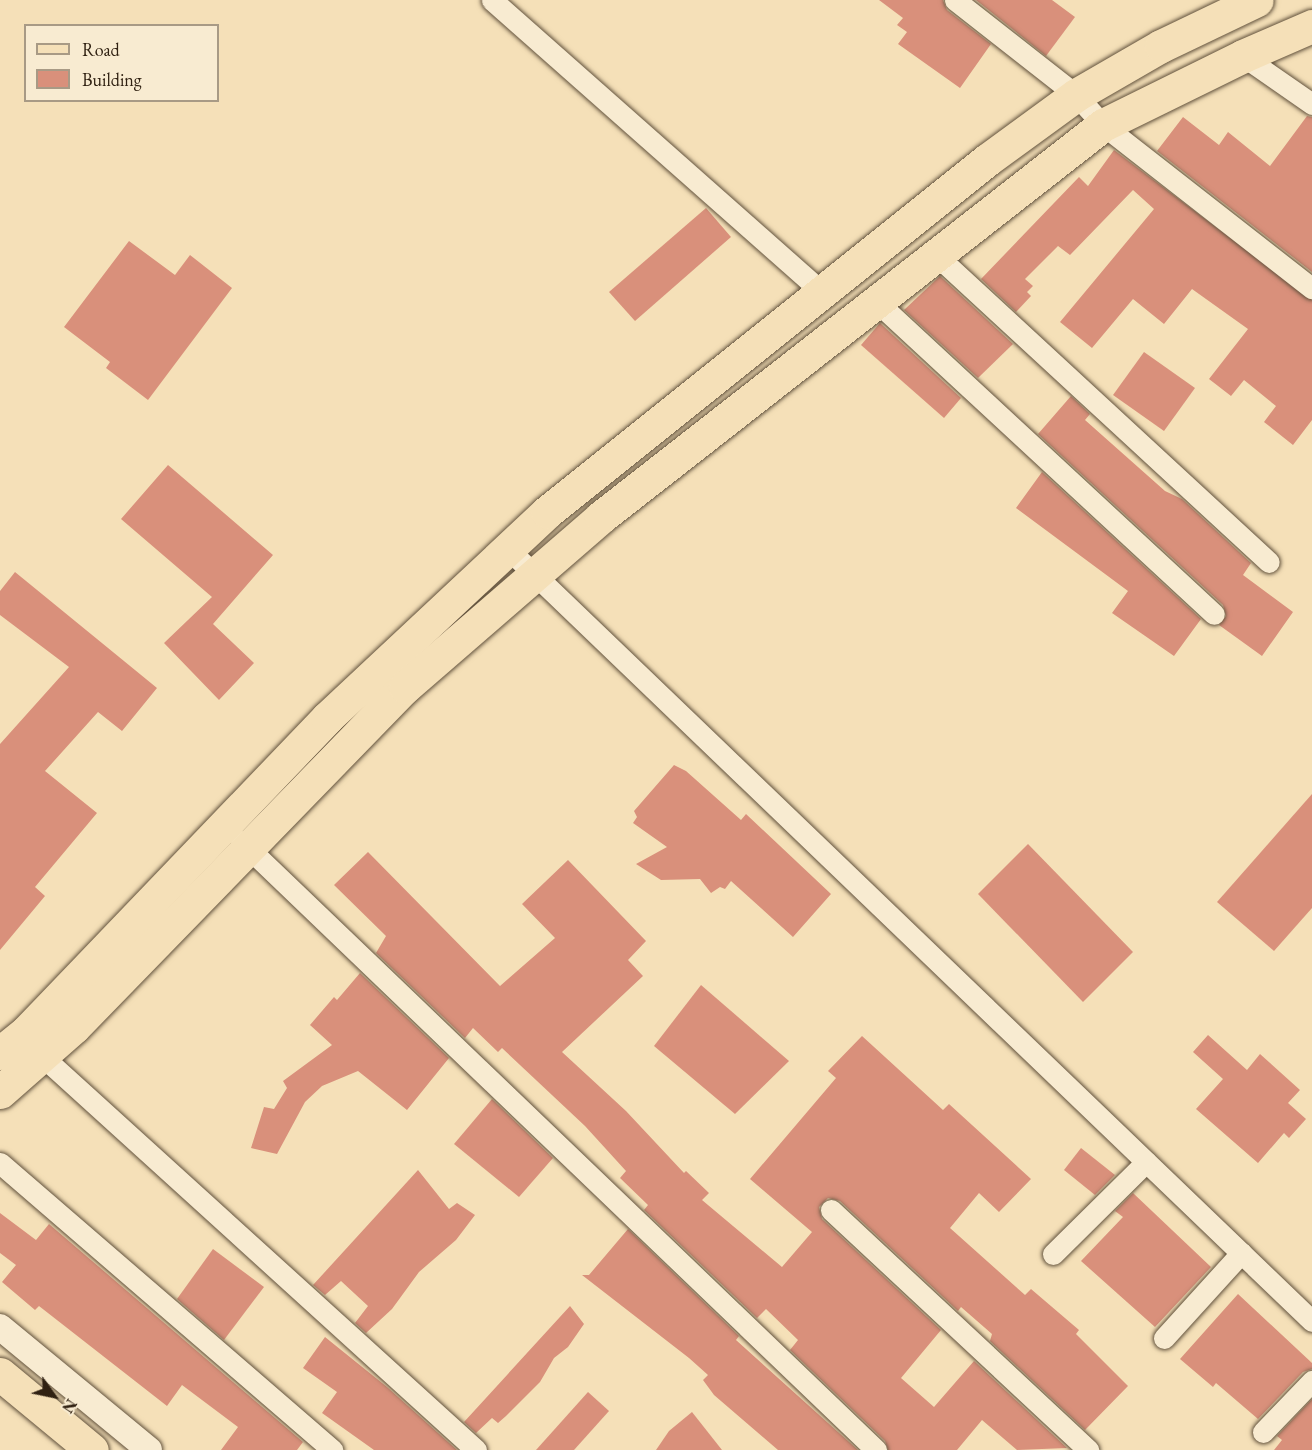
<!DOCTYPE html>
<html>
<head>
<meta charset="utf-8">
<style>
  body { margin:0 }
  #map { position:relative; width:1312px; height:1450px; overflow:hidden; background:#f5e0b8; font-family:"EB Garamond",serif }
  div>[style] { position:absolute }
  .building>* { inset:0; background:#d9907b }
  .roads { filter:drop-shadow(0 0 2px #61513c) drop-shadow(0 0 2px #61513c) }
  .minor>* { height:21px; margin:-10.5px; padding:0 10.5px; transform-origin:10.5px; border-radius:10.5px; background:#f8ebd1 }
  .tertiary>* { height:26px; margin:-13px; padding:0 13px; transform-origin:13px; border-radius:13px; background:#f8ebd1 }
  .primary>* { height:33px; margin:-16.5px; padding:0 16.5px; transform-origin:16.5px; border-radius:16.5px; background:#f5e0b8 }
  span { translate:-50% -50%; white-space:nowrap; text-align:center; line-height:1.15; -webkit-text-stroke:4.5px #f8ebd1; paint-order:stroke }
  .legend { position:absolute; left:24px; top:24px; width:195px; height:78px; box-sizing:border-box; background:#f8ebd1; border:2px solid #a89a85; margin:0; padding:8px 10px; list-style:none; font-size:18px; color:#302112 }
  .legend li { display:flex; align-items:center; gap:12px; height:30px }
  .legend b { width:30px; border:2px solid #a89a85 }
  .north { position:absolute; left:24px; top:1366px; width:60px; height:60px; -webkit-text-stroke:4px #f8ebd1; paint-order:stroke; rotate:123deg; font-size:16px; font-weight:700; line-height:24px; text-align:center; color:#302112 }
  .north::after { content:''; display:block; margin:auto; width:21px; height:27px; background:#302112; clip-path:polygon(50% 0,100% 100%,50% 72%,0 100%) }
</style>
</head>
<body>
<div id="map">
  <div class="building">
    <div style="clip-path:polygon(879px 0,943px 0,947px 10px,991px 44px,960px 88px,898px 44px,907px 32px,897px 25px,903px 18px)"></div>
    <div style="clip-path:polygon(976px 0,1052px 0,1075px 17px,1046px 56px)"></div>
    <div style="clip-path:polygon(1307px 116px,1312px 117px,1312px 272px,1157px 151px,1183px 117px,1219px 145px,1228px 132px,1270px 166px)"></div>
    <div style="clip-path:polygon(1114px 150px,1312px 300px,1312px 420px,1293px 445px,1264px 422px,1276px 406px,1244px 380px,1231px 396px,1209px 379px,1248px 329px,1192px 289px,1164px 324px,1133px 299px,1092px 348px,1060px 322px,1154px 209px,1133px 190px,1070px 255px,1058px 246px,1025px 279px,1033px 286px,1027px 292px,1031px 296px,1016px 312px,981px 279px,1079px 177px,1088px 186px)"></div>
    <div style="clip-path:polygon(706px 208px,731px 237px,635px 321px,609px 292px)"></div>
    <div style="clip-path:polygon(129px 241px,175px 275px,190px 255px,232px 288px,148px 400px,106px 368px,110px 362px,64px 327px)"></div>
    <div style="clip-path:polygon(940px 276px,1013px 344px,978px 378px,904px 310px)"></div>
    <div style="clip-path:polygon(880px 323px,961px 398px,944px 418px,861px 345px)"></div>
    <div style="clip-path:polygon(1144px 352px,1195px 388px,1164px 431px,1113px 395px)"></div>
    <div style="clip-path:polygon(1071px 396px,1090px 414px,1085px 420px,1165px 491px,1182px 499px,1251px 563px,1243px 575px,1293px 612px,1262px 656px,1219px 625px,1226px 616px,1223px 605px,1038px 434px)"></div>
    <div style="clip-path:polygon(168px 465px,273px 555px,213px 624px,254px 663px,219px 700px,164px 643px,212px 597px,121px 519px)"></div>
    <div style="clip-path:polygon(1042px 472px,1201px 619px,1174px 656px,1112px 613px,1128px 591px,1016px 508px)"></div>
    <div style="clip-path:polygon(15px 572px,157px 688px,122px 731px,98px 712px,45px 771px,97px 813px,35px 887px,45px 896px,0 950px,0 744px,69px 667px,0 615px,0 591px)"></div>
    <div style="clip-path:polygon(674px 765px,686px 771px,741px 820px,746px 814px,831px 894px,793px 937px,731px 881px,725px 889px,720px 887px,711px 893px,700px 879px,661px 880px,636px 864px,667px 847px,633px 823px,637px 817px,634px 811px)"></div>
    <div style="clip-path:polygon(1312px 794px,1312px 908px,1274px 951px,1217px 902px)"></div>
    <div style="clip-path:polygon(1028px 844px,1133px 952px,1083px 1002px,978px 894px)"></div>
    <div style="clip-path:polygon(368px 852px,500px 986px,555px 938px,522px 904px,568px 860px,646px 941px,628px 960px,643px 976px,562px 1052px,626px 1111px,684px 1173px,686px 1171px,709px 1193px,702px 1200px,782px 1267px,812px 1232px,750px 1179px,836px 1078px,828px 1071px,862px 1036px,943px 1110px,949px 1104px,1031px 1179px,999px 1212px,979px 1193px,950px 1228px,1025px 1295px,1031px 1289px,1079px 1330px,1076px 1334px,1128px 1386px,1085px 1430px,990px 1341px,992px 1334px,961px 1307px,958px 1311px,840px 1201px,828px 1198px,819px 1207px,822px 1219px,941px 1330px,901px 1378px,934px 1407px,974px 1361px,1067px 1448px,1017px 1450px,982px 1420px,957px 1450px,888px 1450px,885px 1441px,790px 1350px,798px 1340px,766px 1309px,757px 1318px,644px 1210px,648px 1205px,620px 1178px,626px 1171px,585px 1126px,502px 1048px,498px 1052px,473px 1028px,465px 1038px,376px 953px,386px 936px,334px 885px)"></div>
    <div style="clip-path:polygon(360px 973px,449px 1058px,407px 1110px,358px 1071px,322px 1086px,305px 1102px,277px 1154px,251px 1148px,264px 1107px,274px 1109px,287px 1088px,283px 1081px,332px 1045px,310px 1025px,334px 997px,337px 1000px)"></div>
    <div style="clip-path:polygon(701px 985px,789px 1061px,735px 1114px,654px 1046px)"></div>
    <div style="clip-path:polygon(1208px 1035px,1247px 1070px,1260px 1054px,1300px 1090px,1288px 1103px,1306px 1119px,1289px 1138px,1284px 1133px,1258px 1163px,1196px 1109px,1223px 1079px,1193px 1052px)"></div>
    <div style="clip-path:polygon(492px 1099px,553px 1158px,519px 1197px,454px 1144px)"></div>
    <div style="clip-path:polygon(1081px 1148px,1115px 1175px,1095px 1195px,1064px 1170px)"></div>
    <div style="clip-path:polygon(418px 1170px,449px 1209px,457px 1203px,475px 1215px,456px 1240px,419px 1272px,392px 1309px,366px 1333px,355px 1323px,368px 1306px,341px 1281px,325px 1295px,313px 1285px)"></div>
    <div style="clip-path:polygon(1133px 1193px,1211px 1267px,1155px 1327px,1081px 1261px,1123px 1217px,1115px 1211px)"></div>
    <div style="clip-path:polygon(0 1213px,36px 1240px,49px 1224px,303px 1442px,297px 1450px,221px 1450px,238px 1427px,182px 1385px,167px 1406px,39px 1306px,35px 1310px,2px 1282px,16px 1265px,0 1253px)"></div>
    <div style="clip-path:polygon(628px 1229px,739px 1336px,736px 1340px,858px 1450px,778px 1450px,714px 1395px,703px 1380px,708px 1375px,689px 1358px,582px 1275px,589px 1275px)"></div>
    <div style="clip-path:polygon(213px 1249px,264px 1287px,224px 1340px,177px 1299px)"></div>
    <div style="clip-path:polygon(1238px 1294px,1312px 1363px,1312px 1369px,1303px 1372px,1258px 1419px,1216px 1383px,1213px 1387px,1180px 1359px)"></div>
    <div style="clip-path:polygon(570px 1306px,584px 1324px,568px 1347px,554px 1358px,540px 1382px,506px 1416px,498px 1423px,492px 1418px,476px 1433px,464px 1422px)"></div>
    <div style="clip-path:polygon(325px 1337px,387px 1387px,457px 1450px,374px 1450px,322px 1413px,337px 1392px,303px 1368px)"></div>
    <div style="clip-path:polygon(588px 1392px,609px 1411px,574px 1450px,536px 1450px)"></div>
    <div style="clip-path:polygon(1312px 1399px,1312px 1450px,1274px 1450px,1282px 1440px,1277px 1436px)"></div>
    <div style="clip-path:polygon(692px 1412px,722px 1450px,656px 1450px,669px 1431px)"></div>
  </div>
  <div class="roads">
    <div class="minor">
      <div style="left:492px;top:0;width:439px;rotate:41.5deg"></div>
      <div style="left:955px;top:0;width:154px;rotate:38.1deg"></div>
      <div style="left:1076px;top:95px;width:40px;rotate:48deg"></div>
      <div style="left:1103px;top:125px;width:265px;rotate:38deg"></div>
      <div style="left:1243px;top:56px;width:84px;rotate:34.8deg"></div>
      <div style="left:935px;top:254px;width:454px;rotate:42.7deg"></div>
      <div style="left:877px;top:302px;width:459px;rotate:42.8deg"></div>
      <div style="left:507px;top:548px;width:1116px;rotate:43.84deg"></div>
      <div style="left:241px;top:841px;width:880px;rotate:43.8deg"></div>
      <div style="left:42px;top:1056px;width:586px;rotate:42.23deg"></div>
      <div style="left:0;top:1163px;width:439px;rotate:40.8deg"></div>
      <div style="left:831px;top:1210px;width:352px;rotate:43deg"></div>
      <div style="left:1053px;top:1254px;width:131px;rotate:-44.7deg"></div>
      <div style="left:1164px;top:1338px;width:115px;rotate:-47.8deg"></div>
      <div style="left:1263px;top:1432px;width:71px;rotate:-46.1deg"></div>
    </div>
    <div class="tertiary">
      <div style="left:0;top:1327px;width:193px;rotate:39.5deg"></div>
    </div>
    <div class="primary">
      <div style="left:0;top:1053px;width:35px;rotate:-39deg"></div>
      <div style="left:27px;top:1031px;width:434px;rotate:-46.2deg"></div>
      <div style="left:327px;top:718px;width:301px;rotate:-43.1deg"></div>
      <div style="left:547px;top:512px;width:563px;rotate:-38.66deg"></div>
      <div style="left:987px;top:160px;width:110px;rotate:-36.1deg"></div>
      <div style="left:1076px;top:95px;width:98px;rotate:-30deg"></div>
      <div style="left:1161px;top:46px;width:106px;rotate:-25.6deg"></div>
      <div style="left:0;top:1092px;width:98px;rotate:-41.3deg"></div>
      <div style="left:74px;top:1027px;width:475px;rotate:-45.8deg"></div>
      <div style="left:405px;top:687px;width:259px;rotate:-40.9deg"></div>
      <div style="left:601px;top:517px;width:637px;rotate:-37.99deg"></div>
      <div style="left:1103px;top:125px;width:156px;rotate:-26.2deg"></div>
      <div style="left:1243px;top:56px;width:75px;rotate:-23.5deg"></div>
      <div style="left:0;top:1374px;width:119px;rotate:39.6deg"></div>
    </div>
  </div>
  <ul class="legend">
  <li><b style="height:8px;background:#f5e0b8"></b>Road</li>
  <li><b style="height:16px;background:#d9907b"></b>Building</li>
  </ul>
  <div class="north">N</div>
</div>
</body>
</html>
